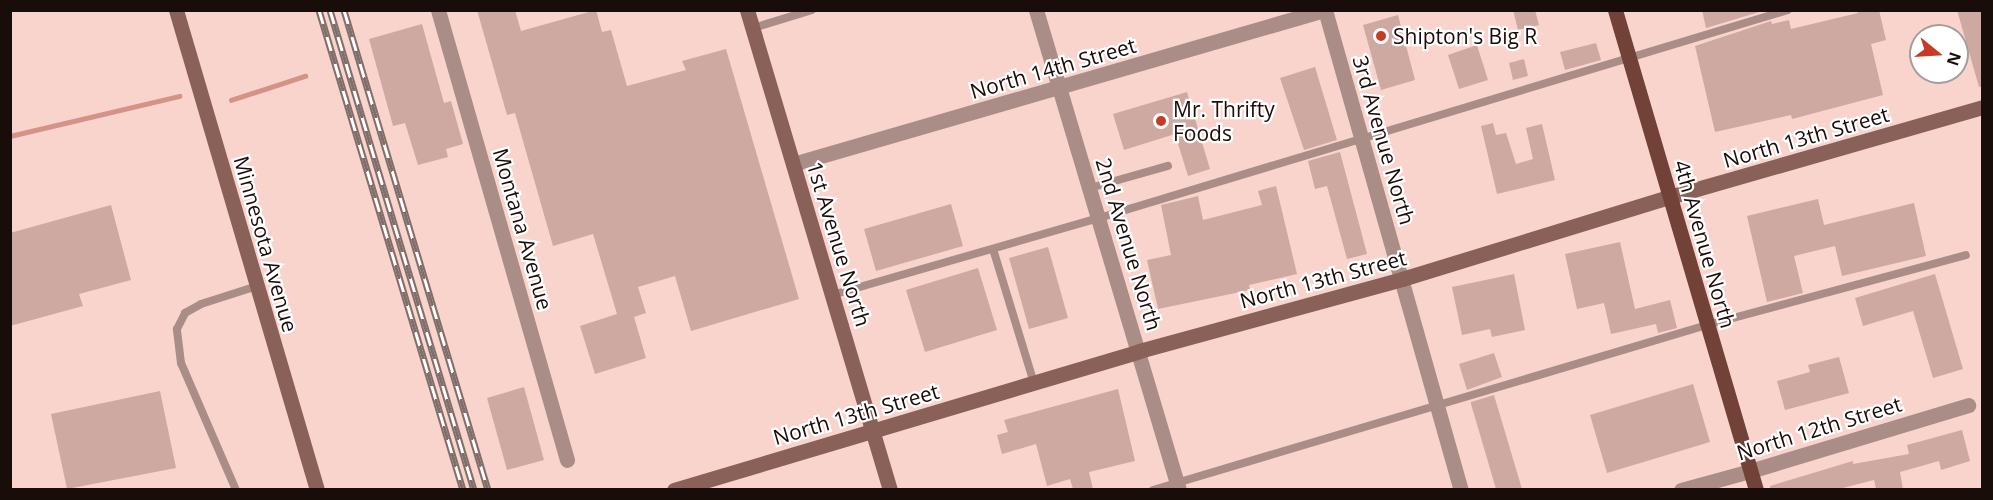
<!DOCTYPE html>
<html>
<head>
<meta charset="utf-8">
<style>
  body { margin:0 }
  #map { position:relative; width:1993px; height:500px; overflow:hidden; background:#fce5e0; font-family:"Open Sans",sans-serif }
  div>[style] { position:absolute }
  .built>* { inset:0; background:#f9d4cd }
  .stream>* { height:4.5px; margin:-2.25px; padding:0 2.25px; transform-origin:2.25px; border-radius:2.25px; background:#d49386 }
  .building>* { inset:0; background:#cda9a2 }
  .lane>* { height:8px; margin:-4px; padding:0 4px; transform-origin:4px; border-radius:4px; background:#ab8d87 }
  .street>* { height:15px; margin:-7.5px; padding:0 7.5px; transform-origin:7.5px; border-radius:7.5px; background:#ab8d87 }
  .secondary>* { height:15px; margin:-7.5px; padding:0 7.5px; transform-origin:7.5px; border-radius:7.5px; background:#8a6158 }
  .primary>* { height:15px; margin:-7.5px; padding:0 7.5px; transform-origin:7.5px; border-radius:7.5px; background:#724138 }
  .rail>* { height:7px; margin-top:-3.5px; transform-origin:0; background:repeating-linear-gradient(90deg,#fff 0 14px,#7f6e6a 0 28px); box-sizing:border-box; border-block:2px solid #7f6e6a }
  .dots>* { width:16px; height:16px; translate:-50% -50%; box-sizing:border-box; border:3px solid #fff; border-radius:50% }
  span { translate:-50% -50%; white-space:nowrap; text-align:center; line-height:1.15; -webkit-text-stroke:4.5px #fff; paint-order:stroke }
  .poi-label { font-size:21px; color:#190d0a }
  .left { translate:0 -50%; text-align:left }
  .street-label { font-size:21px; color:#190d0a }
  .frame { position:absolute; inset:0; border:12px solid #190d0a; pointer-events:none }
  .north { position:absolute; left:1909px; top:24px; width:60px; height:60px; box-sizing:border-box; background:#fff; border:2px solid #a39e9d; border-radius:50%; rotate:108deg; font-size:16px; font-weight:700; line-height:24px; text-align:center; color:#190d0a }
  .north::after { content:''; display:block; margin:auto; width:21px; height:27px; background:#c73b26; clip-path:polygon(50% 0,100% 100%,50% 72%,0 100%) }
</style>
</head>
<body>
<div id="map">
  <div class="built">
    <div style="clip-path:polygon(evenodd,10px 11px,1982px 11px,1982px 489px,11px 489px,10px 11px,1921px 36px,1957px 36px,1957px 72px,1921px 72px,1921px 36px)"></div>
  </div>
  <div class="stream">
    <div style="left:231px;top:100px;width:78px;rotate:-18deg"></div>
    <div style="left:10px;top:136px;width:174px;rotate:-13.3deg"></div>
  </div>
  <div class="building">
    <div style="clip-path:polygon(477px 10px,515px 10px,521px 31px,596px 10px,602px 32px,611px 30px,627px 86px,686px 70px,682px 61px,726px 49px,799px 299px,691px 331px,675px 276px,638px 287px,646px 313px,634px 317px,646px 358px,595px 374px,580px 326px,617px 314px,593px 234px,553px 246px,515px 113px,507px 115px)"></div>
    <div style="clip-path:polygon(1513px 10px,1535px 10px,1539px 25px,1518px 30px)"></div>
    <div style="clip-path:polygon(1702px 10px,1766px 10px,1706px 28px)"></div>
    <div style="clip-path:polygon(1857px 10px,1879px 10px,1886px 40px,1871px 44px,1883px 95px,1792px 119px,1791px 115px,1715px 132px,1695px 46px,1771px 21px,1772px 24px,1789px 20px,1791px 29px,1858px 13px)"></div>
    <div style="clip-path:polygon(1957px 10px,1983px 10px,1983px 86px,1979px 87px)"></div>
    <div style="clip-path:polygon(1398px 15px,1415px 80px,1381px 90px,1363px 25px)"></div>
    <div style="clip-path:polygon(422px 24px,444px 103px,451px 101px,463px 144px,446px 149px,448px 157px,418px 165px,405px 123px,393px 126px,369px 39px)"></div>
    <div style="clip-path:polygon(1596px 43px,1601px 60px,1565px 70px,1560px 52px)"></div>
    <div style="clip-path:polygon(1477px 45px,1488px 80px,1459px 89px,1448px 55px)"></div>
    <div style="clip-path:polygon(1524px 59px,1528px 76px,1513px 80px,1509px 63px)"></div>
    <div style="clip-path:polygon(1315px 67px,1337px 140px,1304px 150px,1280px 78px)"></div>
    <div style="clip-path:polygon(1187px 92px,1210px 169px,1188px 176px,1175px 134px,1124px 150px,1113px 114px)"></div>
    <div style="clip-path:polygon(1493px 123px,1496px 135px,1506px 133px,1516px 164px,1533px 159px,1526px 128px,1542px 124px,1555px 180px,1497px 194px,1481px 126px)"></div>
    <div style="clip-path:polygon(1340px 152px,1367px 254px,1347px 259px,1327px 186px,1315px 189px,1308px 161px)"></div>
    <div style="clip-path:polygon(1276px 186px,1297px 274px,1249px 285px,1250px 290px,1158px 309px,1147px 260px,1171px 255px,1161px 205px,1198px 196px,1203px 220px,1262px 205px,1258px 191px)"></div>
    <div style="clip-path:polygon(1818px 199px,1824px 225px,1914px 203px,1926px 256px,1842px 276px,1835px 246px,1794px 256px,1803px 293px,1767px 302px,1747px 216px)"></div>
    <div style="clip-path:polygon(951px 204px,963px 246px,876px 271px,864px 229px)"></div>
    <div style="clip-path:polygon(111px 205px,131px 280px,79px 294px,83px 306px,10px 326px,10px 233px)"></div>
    <div style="clip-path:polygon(1620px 242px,1635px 309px,1670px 300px,1677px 328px,1658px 333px,1656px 324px,1611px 334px,1604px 303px,1577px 309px,1565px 254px)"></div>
    <div style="clip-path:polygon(1048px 247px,1068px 318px,1029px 329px,1009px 258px)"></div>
    <div style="clip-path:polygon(978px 268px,997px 330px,925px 352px,906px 290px)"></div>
    <div style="clip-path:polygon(1514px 274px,1525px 330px,1492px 337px,1490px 329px,1462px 335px,1452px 287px)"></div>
    <div style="clip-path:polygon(1935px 274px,1963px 369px,1933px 378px,1913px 311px,1863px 326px,1855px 298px)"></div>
    <div style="clip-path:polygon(1494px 353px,1502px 377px,1467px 390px,1459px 364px)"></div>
    <div style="clip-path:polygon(1839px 357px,1849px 393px,1785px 410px,1777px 381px,1810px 372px,1808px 365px)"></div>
    <div style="clip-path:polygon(1693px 384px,1710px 442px,1607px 473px,1590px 415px)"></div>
    <div style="clip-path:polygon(524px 387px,544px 460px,507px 470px,487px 398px)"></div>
    <div style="clip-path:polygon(1118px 389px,1135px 461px,1089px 472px,1093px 489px,1073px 489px,1070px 479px,1047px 486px,1036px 444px,1002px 454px,997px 435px,1008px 432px,1004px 420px)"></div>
    <div style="clip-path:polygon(160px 391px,176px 468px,67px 489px,51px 414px)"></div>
    <div style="clip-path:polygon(1494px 395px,1522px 489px,1496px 489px,1471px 404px,1471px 402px)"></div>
    <div style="clip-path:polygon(1962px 430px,1970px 461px,1941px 470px,1939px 461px,1900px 472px,1903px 489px,1876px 489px,1874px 480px,1839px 489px,1770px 489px,1770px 486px,1853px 461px,1853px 464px,1909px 454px,1907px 445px)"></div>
  </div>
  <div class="lane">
    <div style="left:753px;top:28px;width:62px;rotate:-17deg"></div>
    <div style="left:1090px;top:188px;width:81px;rotate:-15.8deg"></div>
    <div style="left:993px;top:249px;width:140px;rotate:73deg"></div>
    <div style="left:832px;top:295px;width:278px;rotate:-16.1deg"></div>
    <div style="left:1099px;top:218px;width:720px;rotate:-16.8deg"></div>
    <div style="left:236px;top:490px;width:138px;rotate:-113.4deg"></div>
    <div style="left:181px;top:363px;width:34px;rotate:-97deg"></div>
    <div style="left:177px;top:329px;width:18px;rotate:-63deg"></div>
    <div style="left:185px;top:313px;width:18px;rotate:-29deg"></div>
    <div style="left:201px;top:304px;width:59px;rotate:-17.8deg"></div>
    <div style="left:1153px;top:490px;width:578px;rotate:-16.59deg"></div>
    <div style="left:1707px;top:325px;width:268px;rotate:-15.1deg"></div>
  </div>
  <div class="street">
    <div style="left:438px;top:10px;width:468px;rotate:74deg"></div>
    <div style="left:1036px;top:10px;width:501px;rotate:73.41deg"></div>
    <div style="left:1325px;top:10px;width:499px;rotate:74.2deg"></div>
    <div style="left:793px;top:164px;width:553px;rotate:-16.17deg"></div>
    <div style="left:1681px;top:490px;width:72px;rotate:-15.4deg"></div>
    <div style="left:1750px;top:471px;width:228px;rotate:-16.8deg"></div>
  </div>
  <div class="secondary">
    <div style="left:176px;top:10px;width:500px;rotate:73.63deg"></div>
    <div style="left:747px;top:10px;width:501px;rotate:73.41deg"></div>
    <div style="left:674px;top:490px;width:485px;rotate:-16.6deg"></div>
    <div style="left:1139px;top:351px;width:273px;rotate:-15.3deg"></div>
    <div style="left:1402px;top:279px;width:279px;rotate:-17.1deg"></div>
    <div style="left:1669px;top:197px;width:326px;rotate:-16deg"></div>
  </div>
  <div class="primary">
    <div style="left:1615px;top:10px;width:500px;rotate:73.63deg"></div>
  </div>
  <div class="rail">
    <div style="left:319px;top:10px;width:501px;rotate:73.3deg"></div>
    <div style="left:330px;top:10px;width:501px;rotate:73.3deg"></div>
    <div style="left:344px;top:10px;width:501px;rotate:73.3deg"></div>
  </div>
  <div class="dots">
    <div style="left:1381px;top:36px;background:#c73b26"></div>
    <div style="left:1161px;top:121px;background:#c73b26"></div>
  </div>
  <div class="poi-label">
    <span class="left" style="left:1393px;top:36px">Shipton's Big R</span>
    <span class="left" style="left:1173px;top:121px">Mr. Thrifty<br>Foods</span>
  </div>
  <div class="street-label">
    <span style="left:1053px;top:68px;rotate:-16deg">North 14th Street</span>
    <span style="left:1806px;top:137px;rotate:-16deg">North 13th Street</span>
    <span style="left:1384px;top:140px;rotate:74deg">3rd Avenue North</span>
    <span style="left:523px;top:229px;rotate:74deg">Montana Avenue</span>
    <span style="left:266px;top:244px;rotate:74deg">Minnesota Avenue</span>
    <span style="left:839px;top:244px;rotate:73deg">1st Avenue North</span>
    <span style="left:1129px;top:244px;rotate:73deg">2nd Avenue North</span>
    <span style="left:1705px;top:244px;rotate:74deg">4th Avenue North</span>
    <span style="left:1323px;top:279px;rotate:-15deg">North 13th Street</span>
    <span style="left:856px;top:414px;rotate:-16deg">North 13th Street</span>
    <span style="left:1819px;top:428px;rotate:-17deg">North 12th Street</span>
  </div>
  <div class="frame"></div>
  <div class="north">N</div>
</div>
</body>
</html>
